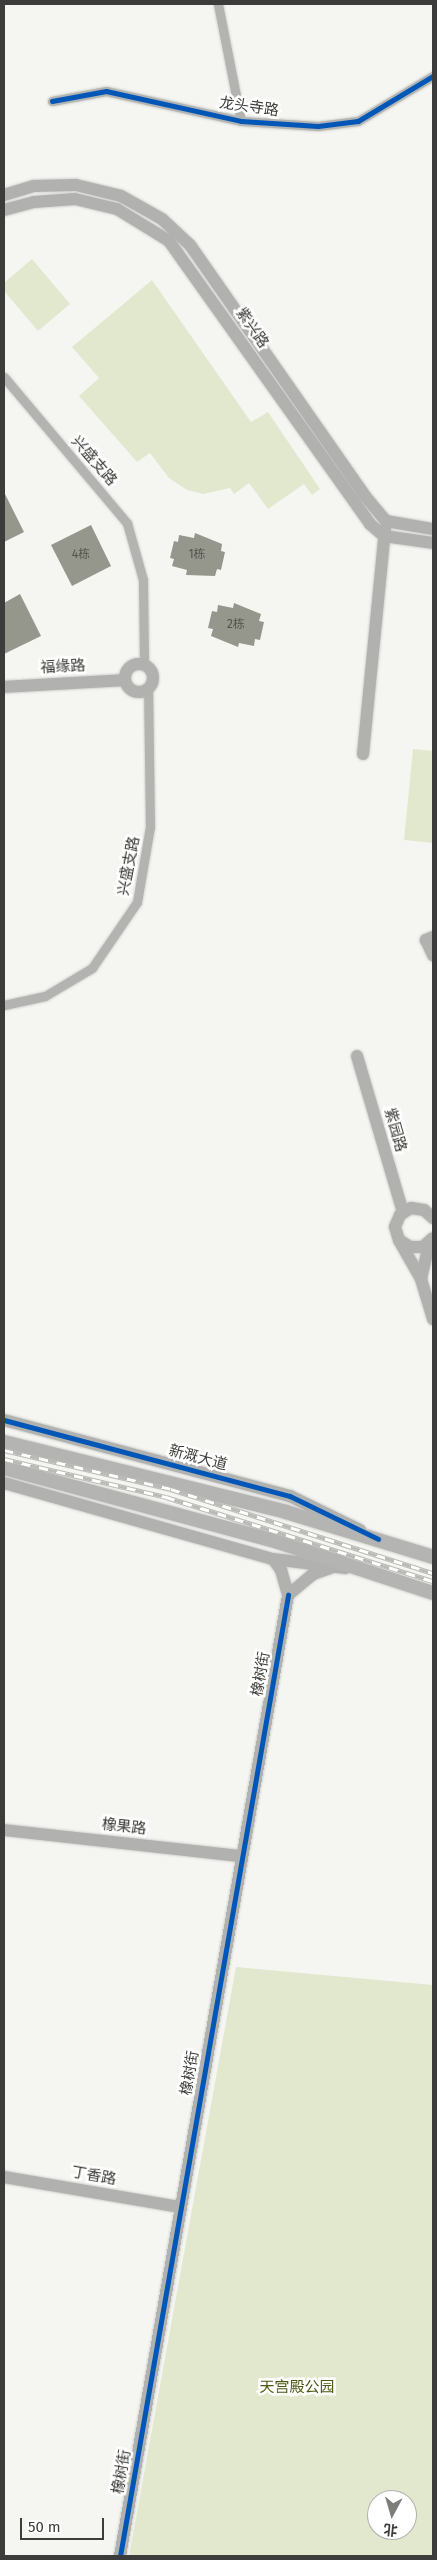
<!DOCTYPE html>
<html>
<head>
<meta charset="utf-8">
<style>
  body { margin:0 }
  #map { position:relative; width:437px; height:2560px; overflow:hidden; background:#f5f6f2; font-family:"Fira Sans","Noto Sans SC",sans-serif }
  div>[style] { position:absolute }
  .green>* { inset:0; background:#e2e8ce }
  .building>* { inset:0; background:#95978d }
  .roads { filter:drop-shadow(0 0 1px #d0d0ce) drop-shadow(0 0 1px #d0d0ce) }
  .street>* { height:9px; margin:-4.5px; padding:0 4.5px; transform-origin:4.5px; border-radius:4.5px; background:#b3b3b1 }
  .secondary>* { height:12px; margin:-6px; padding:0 6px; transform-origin:6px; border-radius:6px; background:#b1b2b0 }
  .secondary>.ring { margin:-6px; padding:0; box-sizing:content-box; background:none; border:12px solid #b1b2b0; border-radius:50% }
  .primary>* { height:14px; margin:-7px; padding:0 7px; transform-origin:7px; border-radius:7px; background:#b4b5b2 }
  .rail>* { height:5px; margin-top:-2.5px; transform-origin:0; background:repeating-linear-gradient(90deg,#fff 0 9px,#babab7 0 18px); box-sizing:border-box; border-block:1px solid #babab7 }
  .cycleway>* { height:5px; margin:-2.5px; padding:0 2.5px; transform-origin:2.5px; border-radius:2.5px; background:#0057b8 }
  span { translate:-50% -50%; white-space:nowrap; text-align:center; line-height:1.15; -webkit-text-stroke:5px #fff; paint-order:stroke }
  .number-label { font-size:12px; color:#52544f }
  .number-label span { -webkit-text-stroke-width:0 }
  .street-label { font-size:15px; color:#3c3d3a }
  .park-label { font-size:15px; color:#4c5912 }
  .frame { position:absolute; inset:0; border:5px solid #3c3d3a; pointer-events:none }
  .north { position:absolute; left:367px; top:2490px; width:50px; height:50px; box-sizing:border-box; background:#fff; border:1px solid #b1b1b0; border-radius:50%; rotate:186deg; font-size:14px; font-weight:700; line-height:20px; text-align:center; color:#3c3d3a }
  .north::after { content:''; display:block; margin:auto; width:18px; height:22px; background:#7d7e7a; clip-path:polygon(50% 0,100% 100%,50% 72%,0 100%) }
  .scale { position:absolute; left:20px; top:2518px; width:84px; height:22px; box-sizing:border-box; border:2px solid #3c3d3a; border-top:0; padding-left:6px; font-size:15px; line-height:18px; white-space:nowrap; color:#3c3d3a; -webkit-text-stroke:4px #fff; paint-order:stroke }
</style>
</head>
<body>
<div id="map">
  <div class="green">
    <div style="clip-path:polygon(32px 259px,70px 304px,38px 331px,4px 291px,4px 283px)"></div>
    <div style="clip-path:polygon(152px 280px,251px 422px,268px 412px,320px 489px,312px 495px,304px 484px,268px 509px,249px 483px,234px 494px,230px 488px,203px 494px,187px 490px,169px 478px,150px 453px,137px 462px,79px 396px,99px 378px,72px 347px)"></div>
    <div style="clip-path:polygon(413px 749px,433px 751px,433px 843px,404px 840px)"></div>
    <div style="clip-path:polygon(evenodd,236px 1967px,433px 1985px,433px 2556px,129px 2556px,236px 1967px,377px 2500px,407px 2500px,407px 2530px,377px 2530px,377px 2500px)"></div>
  </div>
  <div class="building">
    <div style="clip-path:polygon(4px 492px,24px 532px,4px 542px)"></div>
    <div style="clip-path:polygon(91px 525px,111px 566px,72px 586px,51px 545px)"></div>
    <div style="clip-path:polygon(195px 533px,222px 544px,221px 551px,225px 552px,221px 570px,217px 569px,215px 576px,186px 575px,187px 570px,172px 566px,174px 559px,170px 558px,174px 541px,178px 542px,179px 535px,194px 538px)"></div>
    <div style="clip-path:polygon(20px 594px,41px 636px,4px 654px,4px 603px)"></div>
    <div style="clip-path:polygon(234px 603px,261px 614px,259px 621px,264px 622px,260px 640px,255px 639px,254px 646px,239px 643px,238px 647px,211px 636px,213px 629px,208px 628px,212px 611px,217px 612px,218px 605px,233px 608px)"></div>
  </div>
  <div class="roads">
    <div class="street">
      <div style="left:218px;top:4px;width:119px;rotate:78.9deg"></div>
      <div style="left:52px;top:101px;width:55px;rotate:-10.5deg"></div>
      <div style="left:106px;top:91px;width:138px;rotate:12.5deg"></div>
      <div style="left:241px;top:121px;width:77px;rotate:3.7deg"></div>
      <div style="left:318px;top:126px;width:40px;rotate:-7.1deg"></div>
      <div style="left:358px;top:121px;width:87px;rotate:-31deg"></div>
      <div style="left:4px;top:377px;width:191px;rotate:49.9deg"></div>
      <div style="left:127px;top:523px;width:59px;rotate:74.3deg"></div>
      <div style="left:143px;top:580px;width:85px;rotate:89.3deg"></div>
      <div style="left:4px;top:1005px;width:42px;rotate:-12.4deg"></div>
      <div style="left:45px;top:996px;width:55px;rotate:-30.8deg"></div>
      <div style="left:92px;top:968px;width:80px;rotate:-55.7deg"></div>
      <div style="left:137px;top:902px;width:76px;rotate:-80.2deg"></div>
      <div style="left:150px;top:827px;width:139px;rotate:-90.8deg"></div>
    </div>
    <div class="secondary">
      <div style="left:4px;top:195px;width:31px;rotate:-17deg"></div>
      <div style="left:34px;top:186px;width:42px;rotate:-1.4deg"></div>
      <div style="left:76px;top:185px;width:46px;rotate:13.7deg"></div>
      <div style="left:121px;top:196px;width:47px;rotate:29.3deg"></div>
      <div style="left:162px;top:219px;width:38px;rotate:43deg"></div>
      <div style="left:190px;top:245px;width:306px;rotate:55.1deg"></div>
      <div style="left:365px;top:496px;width:33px;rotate:50deg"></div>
      <div style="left:386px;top:521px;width:48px;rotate:9.7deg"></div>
      <div style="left:4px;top:210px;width:31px;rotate:-15deg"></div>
      <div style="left:34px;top:202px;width:41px;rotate:-4.2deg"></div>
      <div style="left:75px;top:199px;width:43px;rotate:13.4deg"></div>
      <div style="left:117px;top:209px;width:61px;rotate:31.6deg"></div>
      <div style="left:169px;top:241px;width:347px;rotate:54.6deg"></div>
      <div style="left:370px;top:524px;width:18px;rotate:41deg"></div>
      <div style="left:384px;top:536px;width:49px;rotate:8.1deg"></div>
      <div class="ring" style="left:125px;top:664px;width:16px;height:16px"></div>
      <div style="left:4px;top:687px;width:121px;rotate:-3.3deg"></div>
      <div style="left:363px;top:754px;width:227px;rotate:-84.4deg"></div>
      <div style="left:433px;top:937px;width:8px;rotate:157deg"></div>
      <div style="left:426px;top:940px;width:17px;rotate:65deg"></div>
      <div style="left:357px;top:1056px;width:163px;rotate:73.6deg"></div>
      <div style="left:433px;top:1218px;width:12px;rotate:-138deg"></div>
      <div style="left:424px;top:1210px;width:13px;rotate:-171deg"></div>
      <div style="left:411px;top:1208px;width:13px;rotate:148deg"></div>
      <div style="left:400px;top:1215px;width:13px;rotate:113deg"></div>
      <div style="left:395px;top:1227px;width:14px;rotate:73deg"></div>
      <div style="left:399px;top:1240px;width:13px;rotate:32deg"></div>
      <div style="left:410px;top:1247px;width:13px"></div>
      <div style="left:423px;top:1247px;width:13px;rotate:-42deg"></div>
      <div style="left:400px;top:1242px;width:43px;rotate:60.4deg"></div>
      <div style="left:421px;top:1279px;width:42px;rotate:73.3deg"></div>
      <div style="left:421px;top:1279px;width:37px;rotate:-77deg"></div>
      <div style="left:4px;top:1420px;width:296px;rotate:14.9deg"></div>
      <div style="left:290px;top:1496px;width:78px;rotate:25.9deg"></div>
      <div style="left:4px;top:1483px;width:280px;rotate:15.8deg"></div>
      <div style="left:273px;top:1559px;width:73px;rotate:7.1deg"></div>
      <div style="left:273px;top:1559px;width:14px;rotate:54deg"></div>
      <div style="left:281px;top:1570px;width:26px;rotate:74deg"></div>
      <div style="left:288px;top:1595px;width:33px;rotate:-40deg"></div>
      <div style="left:313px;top:1574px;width:21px;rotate:-19deg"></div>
      <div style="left:4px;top:1830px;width:238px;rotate:6.3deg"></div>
      <div style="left:4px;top:2177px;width:179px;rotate:9.7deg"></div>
      <div style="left:120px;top:2556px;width:976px;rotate:-80.08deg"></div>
    </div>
    <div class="primary">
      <div style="left:4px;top:1442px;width:291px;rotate:13.9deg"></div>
      <div style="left:286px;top:1512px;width:154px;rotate:17deg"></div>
      <div style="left:4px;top:1468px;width:284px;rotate:15.1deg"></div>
      <div style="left:278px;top:1542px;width:163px;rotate:18.2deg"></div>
    </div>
  </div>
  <div class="rail">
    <div style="left:4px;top:1450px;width:171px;rotate:13.1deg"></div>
    <div style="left:171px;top:1489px;width:275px;rotate:17.8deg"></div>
    <div style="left:4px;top:1459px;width:166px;rotate:13.2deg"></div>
    <div style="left:166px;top:1497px;width:280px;rotate:17.5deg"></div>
  </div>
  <div class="cycleway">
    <div style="left:52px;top:101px;width:55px;rotate:-10.5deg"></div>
    <div style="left:106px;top:91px;width:138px;rotate:12.5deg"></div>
    <div style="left:241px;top:121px;width:77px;rotate:3.7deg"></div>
    <div style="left:318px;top:126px;width:40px;rotate:-7.1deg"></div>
    <div style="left:358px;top:121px;width:87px;rotate:-31deg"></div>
    <div style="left:4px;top:1420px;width:296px;rotate:14.9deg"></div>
    <div style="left:290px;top:1496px;width:98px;rotate:26deg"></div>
    <div style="left:120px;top:2556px;width:976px;rotate:-80.08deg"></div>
  </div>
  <div class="number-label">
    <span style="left:81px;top:555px">4栋</span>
    <span style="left:197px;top:555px">1栋</span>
    <span style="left:236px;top:625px">2栋</span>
  </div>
  <div class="street-label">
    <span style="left:249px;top:107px;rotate:8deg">龙头寺路</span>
    <span style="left:252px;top:328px;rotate:55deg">紫兴路</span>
    <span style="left:94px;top:461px;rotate:49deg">兴盛支路</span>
    <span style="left:63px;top:667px;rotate:-3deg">福缘路</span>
    <span style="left:129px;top:866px;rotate:-79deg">兴盛支路</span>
    <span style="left:395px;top:1130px;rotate:74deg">紫园路</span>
    <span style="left:198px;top:1458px;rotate:15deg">新溉大道</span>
    <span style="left:261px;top:1674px;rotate:-80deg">橡树街</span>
    <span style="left:124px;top:1827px;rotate:6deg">橡果路</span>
    <span style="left:190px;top:2073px;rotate:-80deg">橡树街</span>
    <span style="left:94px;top:2176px;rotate:10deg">丁香路</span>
    <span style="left:122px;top:2472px;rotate:-80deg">橡树街</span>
  </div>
  <div class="park-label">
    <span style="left:297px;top:2388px">天宫殿公园</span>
  </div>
  <div class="frame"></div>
  <div class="north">北</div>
  <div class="scale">50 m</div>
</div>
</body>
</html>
